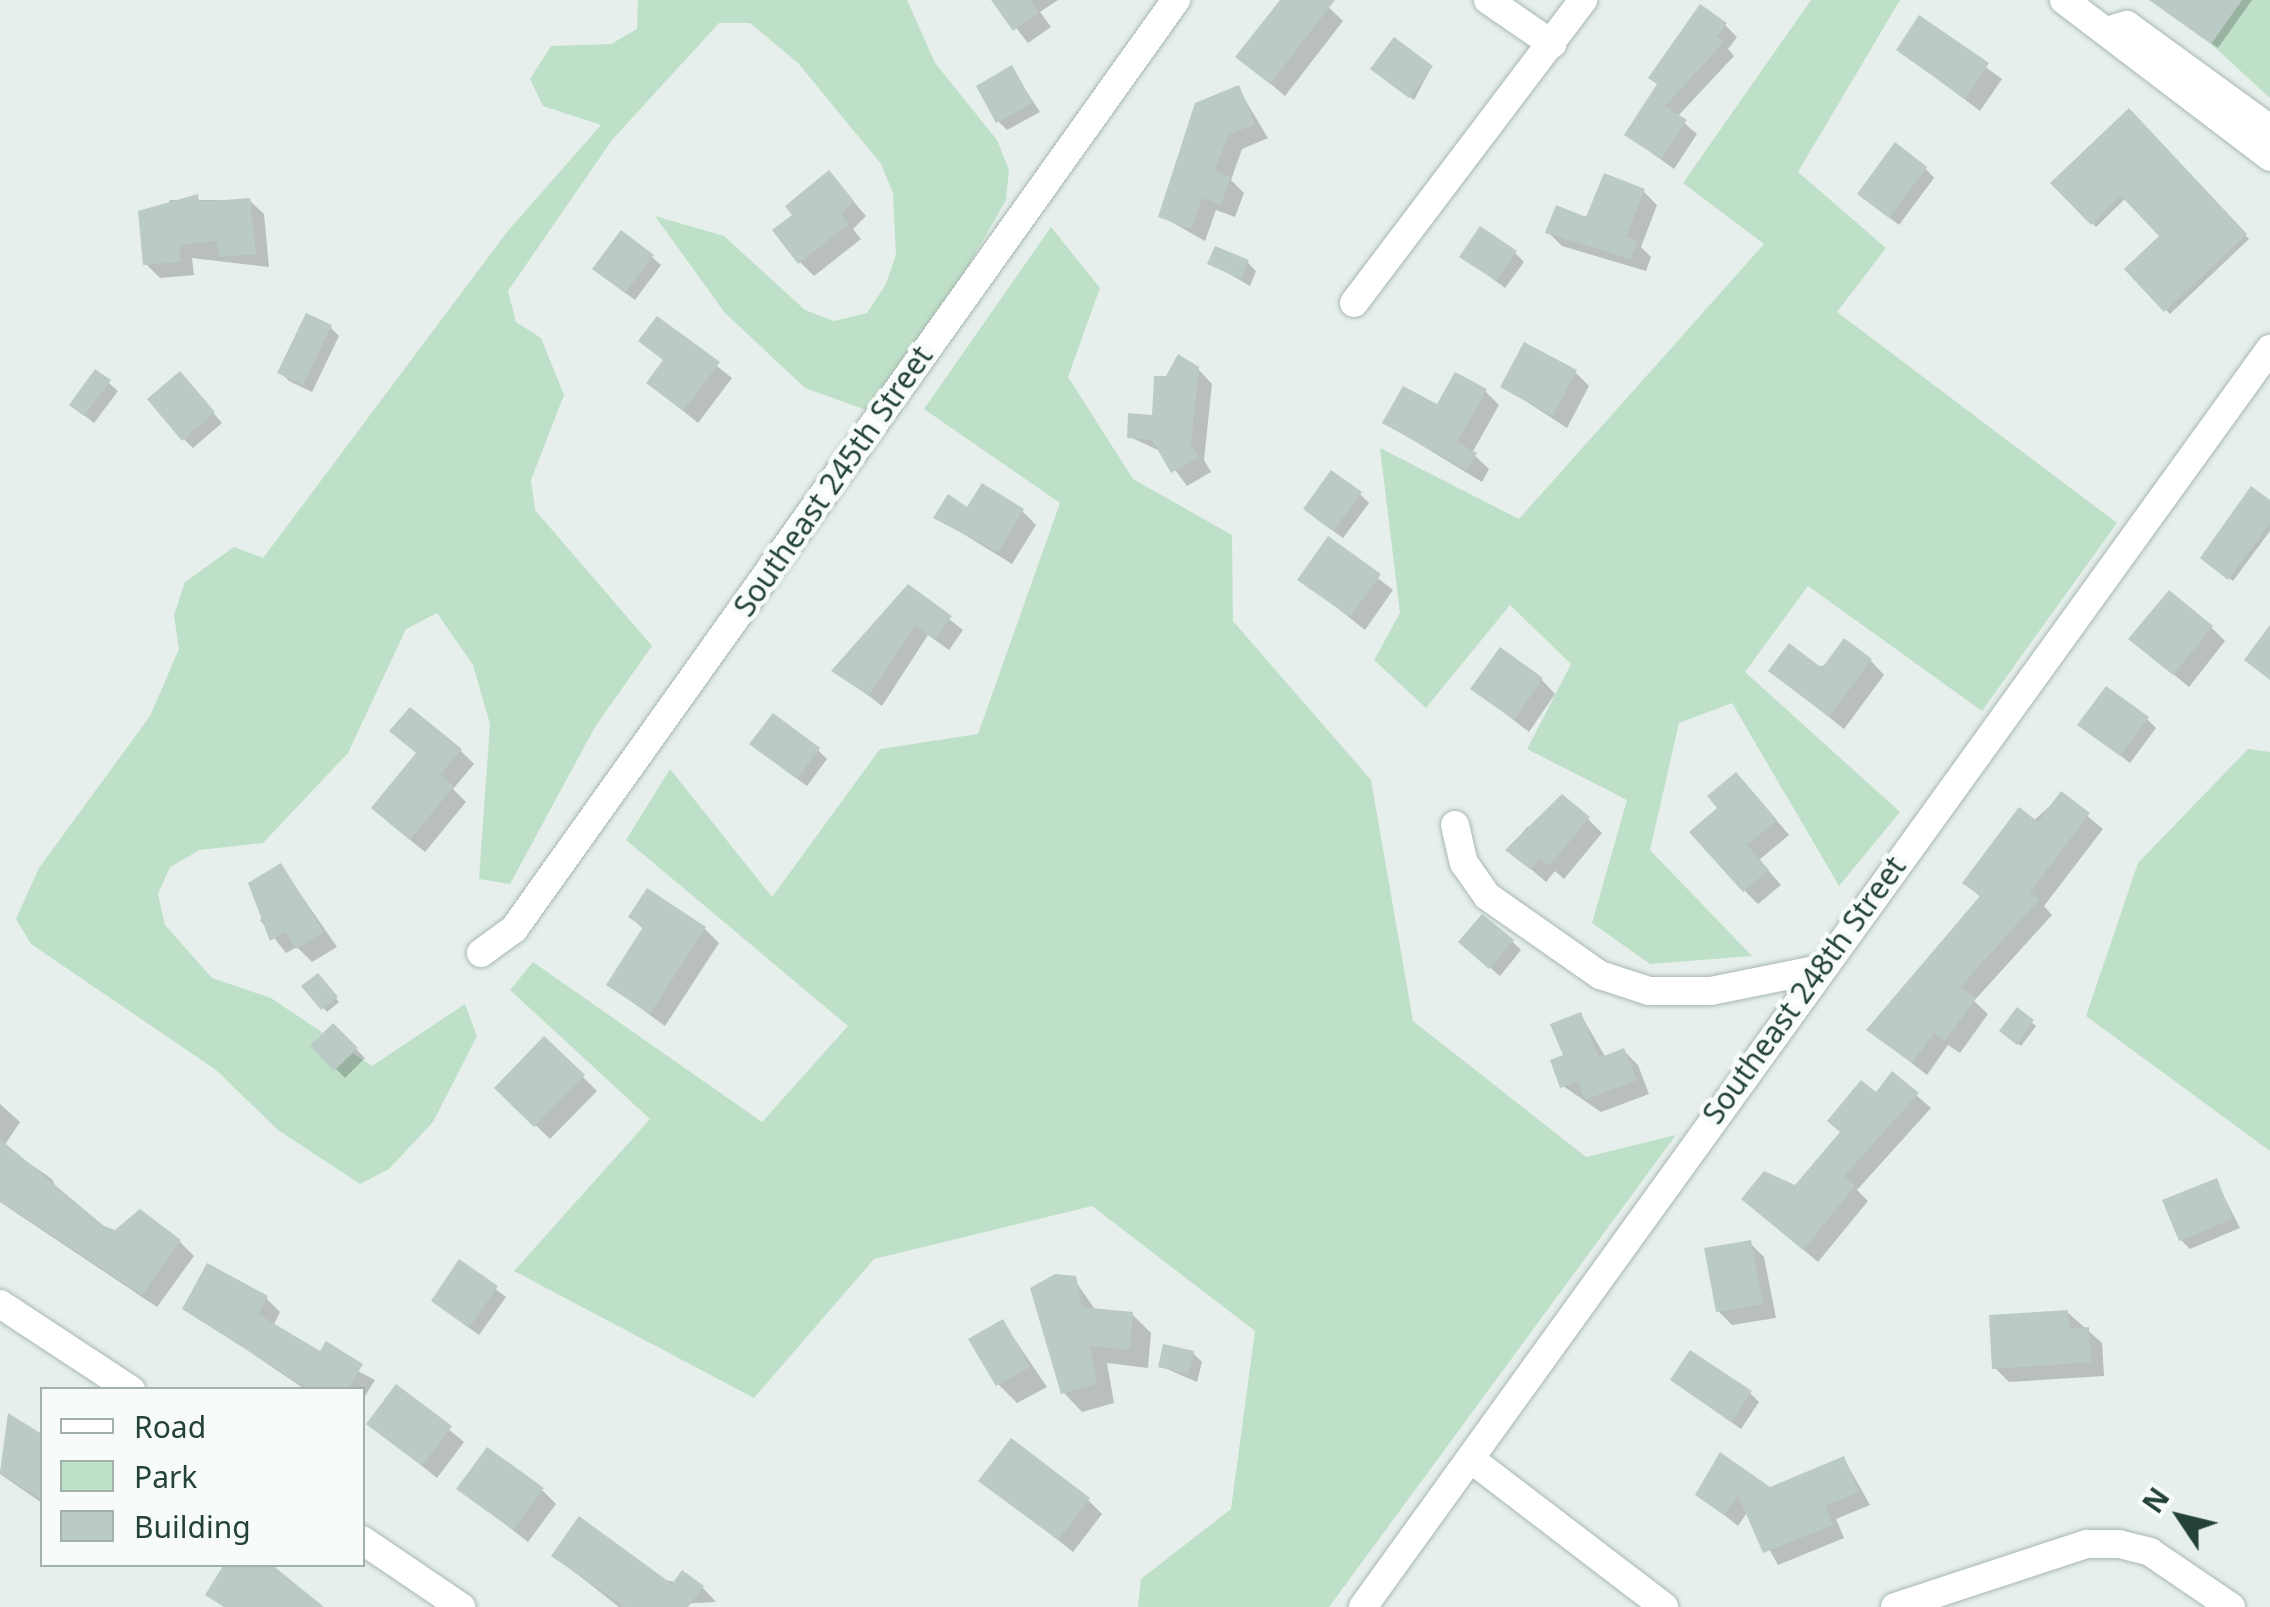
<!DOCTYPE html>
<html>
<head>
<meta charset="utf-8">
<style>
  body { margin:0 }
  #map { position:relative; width:2270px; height:1607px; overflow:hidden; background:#e6efeb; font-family:"Noto Sans",sans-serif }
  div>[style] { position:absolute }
  .green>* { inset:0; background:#bfe0c8 }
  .shadow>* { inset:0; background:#0003 }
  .building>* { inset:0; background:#bbcac4 }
  .roads { filter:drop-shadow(0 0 2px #a8b8b2) drop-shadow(0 0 2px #a8b8b2) }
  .minor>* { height:28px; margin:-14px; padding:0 14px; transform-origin:14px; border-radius:14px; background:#fff }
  span { translate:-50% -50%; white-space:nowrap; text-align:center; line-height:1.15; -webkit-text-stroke:9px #f7fbf9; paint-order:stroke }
  .street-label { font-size:30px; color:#24423a }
  .legend { position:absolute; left:40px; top:1387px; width:325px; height:180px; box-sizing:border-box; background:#f7fbf9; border:2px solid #a3b1ad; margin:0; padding:12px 18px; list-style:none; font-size:30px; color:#24423a }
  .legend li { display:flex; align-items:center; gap:20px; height:50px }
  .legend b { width:50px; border:2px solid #a3b1ad }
  .north { position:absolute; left:2130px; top:1467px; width:100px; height:100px; -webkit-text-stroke:8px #f7fbf9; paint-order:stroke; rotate:305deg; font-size:28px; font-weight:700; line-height:40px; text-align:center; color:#24423a }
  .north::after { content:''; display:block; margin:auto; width:35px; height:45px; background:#24423a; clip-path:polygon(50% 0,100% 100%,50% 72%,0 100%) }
</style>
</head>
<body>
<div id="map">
  <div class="green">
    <div style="clip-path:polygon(638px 0,907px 0,935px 63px,997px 140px,1009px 170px,1006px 200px,945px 307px,866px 410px,805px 388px,725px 313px,655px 216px,724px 236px,805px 310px,834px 321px,867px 313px,886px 284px,896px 255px,893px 193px,881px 164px,798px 63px,750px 23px,719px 23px,612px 140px,508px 291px,516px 322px,541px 338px,564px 395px,531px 480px,535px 510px,652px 646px,595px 727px,510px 884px,479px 879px,490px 724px,473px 665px,437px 613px,406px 629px,348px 753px,263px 843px,200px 850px,170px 867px,158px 894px,165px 925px,212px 978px,271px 998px,372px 1066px,465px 1004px,477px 1036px,433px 1122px,389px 1169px,360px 1184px,278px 1130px,216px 1070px,31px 944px,16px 919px,39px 868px,150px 716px,179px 649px,174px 615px,185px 582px,234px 547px,263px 558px,507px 232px,601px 125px,543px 106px,530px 79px,551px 46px,611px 44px,637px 29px)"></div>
    <div style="clip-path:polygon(1811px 0,1900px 0,1798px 172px,1886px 248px,1837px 312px,2117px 523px,1982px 711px,1808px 586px,1745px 672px,1900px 812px,1839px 886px,1732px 703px,1679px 723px,1650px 850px,1752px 956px,1650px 964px,1592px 923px,1627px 800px,1527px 749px,1571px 664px,1510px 605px,1426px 708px,1374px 660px,1400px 613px,1380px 448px,1519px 519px,1764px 244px,1683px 183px)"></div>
    <div style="clip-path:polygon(2242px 0,2270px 0,2270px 98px,2211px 44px)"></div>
    <div style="clip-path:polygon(1051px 227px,1100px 288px,1068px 377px,1133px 479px,1232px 535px,1233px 621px,1371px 780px,1413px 1021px,1586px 1157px,1676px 1135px,1329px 1607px,1138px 1607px,1141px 1579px,1231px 1509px,1255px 1331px,1092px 1206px,874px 1259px,754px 1398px,514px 1271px,650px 1119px,510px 990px,533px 962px,762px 1122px,848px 1026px,626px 840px,670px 769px,772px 897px,880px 749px,978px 734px,1060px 503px,924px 409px)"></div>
    <div style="clip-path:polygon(2248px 749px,2270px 752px,2270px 1151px,2086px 1016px,2138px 863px)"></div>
  </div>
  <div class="shadow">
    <div style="clip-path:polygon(994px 0,1058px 0,1040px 12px,1051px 27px,1028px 43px)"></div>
    <div style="clip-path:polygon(1283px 0,1321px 0,1343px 21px,1285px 96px,1239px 57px)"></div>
    <div style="clip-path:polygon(2150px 0,2252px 0,2218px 48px)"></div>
    <div style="clip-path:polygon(1920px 19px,2002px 79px,1980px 111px,1899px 50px)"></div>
    <div style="clip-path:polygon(1725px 25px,1737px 37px,1728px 49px,1734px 56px,1677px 117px,1697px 134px,1674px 169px,1627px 135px)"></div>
    <div style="clip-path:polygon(1431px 68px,1414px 100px,1377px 73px)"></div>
    <div style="clip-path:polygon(1012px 69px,1040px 112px,1007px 130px,998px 121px)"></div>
    <div style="clip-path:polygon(1238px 88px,1268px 138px,1242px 149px,1231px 180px,1244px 193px,1235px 217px,1216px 210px,1205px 241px,1161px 216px)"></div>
    <div style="clip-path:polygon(2129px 112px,2249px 239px,2170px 314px,2128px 269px,2162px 236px,2126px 198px,2096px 227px,2054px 183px)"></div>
    <div style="clip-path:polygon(1926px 169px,1934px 178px,1899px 225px,1869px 202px)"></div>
    <div style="clip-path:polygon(829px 173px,866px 216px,853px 229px,861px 239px,814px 276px,800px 262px,796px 215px)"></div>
    <div style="clip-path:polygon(1643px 191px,1657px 205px,1641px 247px,1651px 257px,1646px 271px,1562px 246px,1548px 232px)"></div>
    <div style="clip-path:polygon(170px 200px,249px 200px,264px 214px,269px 267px,192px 258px,194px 275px,160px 278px,146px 264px)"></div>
    <div style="clip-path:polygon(1515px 253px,1524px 262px,1505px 288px,1463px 256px)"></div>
    <div style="clip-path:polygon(652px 257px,661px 265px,635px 300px,604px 277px)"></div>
    <div style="clip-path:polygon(1247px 262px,1256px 271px,1250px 286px,1210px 263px)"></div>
    <div style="clip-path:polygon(658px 319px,732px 378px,698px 423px,649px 383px,665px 362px,642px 341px)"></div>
    <div style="clip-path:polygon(330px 327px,339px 336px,312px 392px,289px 381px,280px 372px)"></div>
    <div style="clip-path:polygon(1198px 369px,1212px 384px,1204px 460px,1211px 472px,1187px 486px,1162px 452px,1130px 437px)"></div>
    <div style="clip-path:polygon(96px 372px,118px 391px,94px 423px,81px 413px)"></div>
    <div style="clip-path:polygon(1575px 372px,1589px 386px,1567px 428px,1504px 387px)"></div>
    <div style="clip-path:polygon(189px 384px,222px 423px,193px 448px,184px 439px)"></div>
    <div style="clip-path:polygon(1485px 391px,1499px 405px,1472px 453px,1489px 469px,1482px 482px,1385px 423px)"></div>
    <div style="clip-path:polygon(1360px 494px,1369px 503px,1343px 538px,1315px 518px)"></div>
    <div style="clip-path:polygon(2270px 503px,2270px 531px,2233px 581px,2207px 561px)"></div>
    <div style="clip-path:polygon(1022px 511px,1036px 525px,1012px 564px,936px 517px)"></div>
    <div style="clip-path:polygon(1329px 540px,1393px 590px,1365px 630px,1301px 579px)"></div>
    <div style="clip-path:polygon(909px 588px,963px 630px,949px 650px,928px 635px,882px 706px,835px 670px)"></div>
    <div style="clip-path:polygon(2211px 627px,2225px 641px,2189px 687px,2146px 652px)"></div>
    <div style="clip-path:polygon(1871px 661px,1884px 675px,1844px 729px,1771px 671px)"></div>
    <div style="clip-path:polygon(1542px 680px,1555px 694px,1529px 732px,1474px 689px)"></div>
    <div style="clip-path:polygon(2147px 719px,2156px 728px,2130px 763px,2080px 725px)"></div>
    <div style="clip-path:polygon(460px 750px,474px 764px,453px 789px,466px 802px,425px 852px,388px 822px)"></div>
    <div style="clip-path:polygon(818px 750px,827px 759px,807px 786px,762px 753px)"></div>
    <div style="clip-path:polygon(1750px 789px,1789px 835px,1759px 860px,1781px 885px,1758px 904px,1744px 890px)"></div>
    <div style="clip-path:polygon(2062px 795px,2103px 829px,2044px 906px,2052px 915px,1974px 1001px,1988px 1014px,1960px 1053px,1948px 1045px,1927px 1075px,1869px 1030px,1981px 898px,1966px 882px)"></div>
    <div style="clip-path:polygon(1588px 819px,1602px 833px,1564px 879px,1555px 871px,1546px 882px,1509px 850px,1527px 827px)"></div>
    <div style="clip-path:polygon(281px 866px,337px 947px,312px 962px,297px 947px,286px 953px,260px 920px,270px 914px)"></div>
    <div style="clip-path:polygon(631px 917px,705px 929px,719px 943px,665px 1026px,609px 985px,644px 930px)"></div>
    <div style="clip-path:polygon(1512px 941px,1521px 950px,1500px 976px,1470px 951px)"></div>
    <div style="clip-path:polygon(318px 976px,339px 1002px,327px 1012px,305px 986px)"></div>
    <div style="clip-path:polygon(2017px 1011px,2036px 1026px,2021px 1046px,2006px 1034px)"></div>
    <div style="clip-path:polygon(1581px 1015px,1606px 1058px,1624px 1051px,1638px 1065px,1649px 1094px,1601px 1112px,1563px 1086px)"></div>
    <div style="clip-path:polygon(333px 1026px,365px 1058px,345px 1078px,313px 1046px)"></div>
    <div style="clip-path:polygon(545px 1039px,597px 1091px,550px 1139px,497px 1088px)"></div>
    <div style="clip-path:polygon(1893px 1075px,1931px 1108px,1857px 1190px,1868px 1201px,1818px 1262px,1744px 1199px,1796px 1188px)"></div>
    <div style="clip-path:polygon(0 1104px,20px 1122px,4px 1146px,52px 1179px,62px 1200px,103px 1229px,180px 1242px,194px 1256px,157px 1307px,0 1202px)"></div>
    <div style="clip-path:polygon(2216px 1181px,2240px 1228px,2190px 1249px,2181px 1240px)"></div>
    <div style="clip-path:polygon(1750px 1243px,1764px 1257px,1776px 1318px,1732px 1325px,1718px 1311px)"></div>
    <div style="clip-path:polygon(460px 1262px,506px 1297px,479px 1335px,443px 1309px)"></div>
    <div style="clip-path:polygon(1074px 1279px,1096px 1311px,1132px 1314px,1151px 1333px,1148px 1368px,1107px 1363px,1114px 1403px,1082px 1412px,1064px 1393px)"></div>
    <div style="clip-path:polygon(266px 1298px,280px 1312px,273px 1326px,375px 1380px,362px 1401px,362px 1390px,306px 1390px,185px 1308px)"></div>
    <div style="clip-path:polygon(2067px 1312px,2102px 1343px,2104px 1376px,2009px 1382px,1995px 1368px)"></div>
    <div style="clip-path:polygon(1003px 1322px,1047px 1387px,1017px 1403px,998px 1384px)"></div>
    <div style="clip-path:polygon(1193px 1353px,1202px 1362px,1197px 1382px,1160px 1366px)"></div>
    <div style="clip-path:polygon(397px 1387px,464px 1442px,437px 1478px,370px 1424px)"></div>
    <div style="clip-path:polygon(1682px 1388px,1750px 1393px,1759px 1402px,1741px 1429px)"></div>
    <div style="clip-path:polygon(8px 1416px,42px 1437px,42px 1503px,0 1474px)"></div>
    <div style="clip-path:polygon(1844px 1459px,1870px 1505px,1836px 1519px,1844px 1538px,1778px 1565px,1748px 1511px,1738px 1526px,1698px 1494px,1769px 1489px)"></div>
    <div style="clip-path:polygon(982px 1480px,1088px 1500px,1102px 1514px,1073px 1552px)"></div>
    <div style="clip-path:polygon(460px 1489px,542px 1490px,556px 1504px,528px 1542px)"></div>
    <div style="clip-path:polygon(554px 1556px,703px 1588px,716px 1602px,619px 1607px)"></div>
  </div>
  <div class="building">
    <div style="clip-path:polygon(991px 0,1030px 0,1039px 12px,1013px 31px)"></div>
    <div style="clip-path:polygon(1280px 0,1335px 0,1270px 84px,1235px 57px)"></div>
    <div style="clip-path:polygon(2149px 0,2242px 0,2211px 44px)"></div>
    <div style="clip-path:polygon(1700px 4px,1727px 23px,1717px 37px,1724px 42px,1665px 106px,1687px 120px,1661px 159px,1624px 135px,1657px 84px,1648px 78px)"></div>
    <div style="clip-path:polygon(1919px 15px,1989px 63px,1965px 99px,1896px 50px)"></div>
    <div style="clip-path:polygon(1394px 37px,1433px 66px,1409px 98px,1370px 69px)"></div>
    <div style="clip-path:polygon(1012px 65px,1033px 103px,996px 123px,976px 86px)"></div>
    <div style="clip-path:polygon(1239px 85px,1255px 124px,1228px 135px,1215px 171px,1231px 177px,1221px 205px,1202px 198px,1191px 229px,1158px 217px,1195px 103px)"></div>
    <div style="clip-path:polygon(2129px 108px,2247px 234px,2164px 312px,2124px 269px,2159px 236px,2121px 196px,2091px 225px,2050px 183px)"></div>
    <div style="clip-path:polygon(1895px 142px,1927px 167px,1889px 218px,1857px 194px)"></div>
    <div style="clip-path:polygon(829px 170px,854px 201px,841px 214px,849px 224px,798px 264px,772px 230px,792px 215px,785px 206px)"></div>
    <div style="clip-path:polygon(1604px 173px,1645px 189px,1626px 236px,1638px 241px,1631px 259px,1545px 233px,1556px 205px,1586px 217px)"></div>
    <div style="clip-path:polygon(198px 194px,199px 202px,250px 198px,256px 254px,219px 257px,217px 241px,179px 245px,181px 262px,143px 265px,138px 211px)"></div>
    <div style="clip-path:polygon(1480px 226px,1517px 251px,1496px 281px,1459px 257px)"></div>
    <div style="clip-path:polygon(621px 230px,654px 255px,625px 293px,592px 269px)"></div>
    <div style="clip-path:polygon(1215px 246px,1249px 260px,1241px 279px,1207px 264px)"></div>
    <div style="clip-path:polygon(306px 313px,332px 325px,303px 385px,277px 373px)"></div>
    <div style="clip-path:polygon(657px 316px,720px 362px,683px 411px,646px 383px,663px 360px,638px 341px)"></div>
    <div style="clip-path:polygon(1524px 342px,1577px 370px,1553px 416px,1500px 387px)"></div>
    <div style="clip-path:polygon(1178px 354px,1199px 367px,1191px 444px,1199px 458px,1171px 473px,1152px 440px,1127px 438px,1128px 413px,1152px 415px,1154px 376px,1166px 376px)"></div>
    <div style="clip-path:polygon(95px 369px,111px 380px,84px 416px,69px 405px)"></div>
    <div style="clip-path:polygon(180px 371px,215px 412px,182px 441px,147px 399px)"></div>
    <div style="clip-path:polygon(1455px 372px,1487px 389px,1457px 442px,1477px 453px,1467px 470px,1382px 423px,1403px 386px,1437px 404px)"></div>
    <div style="clip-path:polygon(1331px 470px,1362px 492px,1333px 531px,1303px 509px)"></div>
    <div style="clip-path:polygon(982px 483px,1024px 509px,998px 552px,933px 518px,948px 494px,967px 507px)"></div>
    <div style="clip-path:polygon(2251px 486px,2270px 500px,2270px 523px,2228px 580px,2200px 558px)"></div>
    <div style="clip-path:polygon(1328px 536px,1381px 574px,1350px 617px,1297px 580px)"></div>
    <div style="clip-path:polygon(908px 584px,952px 616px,935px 640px,915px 625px,869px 696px,831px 671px)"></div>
    <div style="clip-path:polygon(2169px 590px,2213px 626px,2173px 675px,2128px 639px)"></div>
    <div style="clip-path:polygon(2270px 625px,2270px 680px,2244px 660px)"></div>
    <div style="clip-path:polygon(1844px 638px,1872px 659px,1829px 717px,1768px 671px,1789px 643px,1822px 668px)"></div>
    <div style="clip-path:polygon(1500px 647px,1543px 678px,1514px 720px,1470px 689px)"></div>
    <div style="clip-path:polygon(2106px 686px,2149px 717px,2120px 756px,2077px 725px)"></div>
    <div style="clip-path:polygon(410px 707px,462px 749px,440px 775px,454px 786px,410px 840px,371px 808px,416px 753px,389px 731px)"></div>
    <div style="clip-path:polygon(773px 713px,820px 748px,797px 779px,749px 744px)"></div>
    <div style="clip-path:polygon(1736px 772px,1777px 820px,1747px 845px,1769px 870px,1743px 892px,1689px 832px,1717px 808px,1707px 796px)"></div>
    <div style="clip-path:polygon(2061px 791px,2090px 813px,2030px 892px,2040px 899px,1960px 987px,1976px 998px,1945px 1041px,1934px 1033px,1912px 1063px,1866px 1030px,1980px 896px,1962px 883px,2019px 807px,2038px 822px)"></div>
    <div style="clip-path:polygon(1562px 794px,1590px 817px,1549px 866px,1540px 859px,1531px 870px,1505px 850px)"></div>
    <div style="clip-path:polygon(281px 863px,324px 932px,296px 949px,286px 932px,270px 941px,248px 883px)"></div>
    <div style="clip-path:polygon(647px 888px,706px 927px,650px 1014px,606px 985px,643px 927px,628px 917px)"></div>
    <div style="clip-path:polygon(1482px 914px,1514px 940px,1489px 969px,1458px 942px)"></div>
    <div style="clip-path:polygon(318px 973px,338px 997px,321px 1010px,301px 986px)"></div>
    <div style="clip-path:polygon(2017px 1007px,2034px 1020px,2017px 1045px,1999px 1031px)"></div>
    <div style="clip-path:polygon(1581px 1012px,1599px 1058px,1624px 1048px,1637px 1080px,1585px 1100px,1578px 1081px,1560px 1088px,1550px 1060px,1563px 1055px,1550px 1024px)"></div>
    <div style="clip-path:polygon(333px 1023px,358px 1048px,334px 1071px,310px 1046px)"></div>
    <div style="clip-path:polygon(544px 1036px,585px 1075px,534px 1127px,494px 1088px)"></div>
    <div style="clip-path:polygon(1892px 1071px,1919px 1093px,1844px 1176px,1855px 1186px,1803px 1250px,1741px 1199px,1764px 1171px,1795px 1185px,1840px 1132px,1827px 1121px,1861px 1080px,1876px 1092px)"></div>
    <div style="clip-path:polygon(0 1139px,104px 1226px,115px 1230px,140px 1209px,181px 1240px,142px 1295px,0 1201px)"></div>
    <div style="clip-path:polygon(2217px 1178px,2233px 1219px,2179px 1241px,2162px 1200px)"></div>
    <div style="clip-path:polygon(1751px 1240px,1763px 1304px,1716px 1312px,1704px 1248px)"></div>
    <div style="clip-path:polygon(459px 1259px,498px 1286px,469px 1328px,431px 1301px)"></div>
    <div style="clip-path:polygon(207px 1263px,268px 1296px,258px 1314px,320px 1351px,326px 1341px,363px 1364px,348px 1390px,310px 1390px,182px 1309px)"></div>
    <div style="clip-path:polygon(1055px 1274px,1076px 1276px,1082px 1307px,1133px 1312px,1130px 1350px,1090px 1346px,1097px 1384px,1061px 1394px,1030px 1288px)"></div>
    <div style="clip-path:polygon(2068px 1310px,2070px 1328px,2089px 1327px,2091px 1362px,1992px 1369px,1989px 1315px)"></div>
    <div style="clip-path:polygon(1003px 1319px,1030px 1367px,996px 1386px,968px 1339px)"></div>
    <div style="clip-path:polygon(1163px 1344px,1194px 1351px,1188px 1374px,1158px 1367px)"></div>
    <div style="clip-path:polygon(1690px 1350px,1752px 1391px,1732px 1422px,1670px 1380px)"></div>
    <div style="clip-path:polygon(396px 1384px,452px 1426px,422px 1466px,366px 1424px)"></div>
    <div style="clip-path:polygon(8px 1413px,42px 1434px,42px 1500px,0 1473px)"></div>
    <div style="clip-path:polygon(1011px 1438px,1090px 1498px,1058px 1540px,978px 1481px)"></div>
    <div style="clip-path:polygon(487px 1447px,544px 1488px,513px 1530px,456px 1489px)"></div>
    <div style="clip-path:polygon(1720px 1452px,1770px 1487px,1844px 1456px,1859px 1492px,1825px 1506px,1833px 1525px,1763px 1553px,1738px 1495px,1724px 1515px,1695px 1495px)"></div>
    <div style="clip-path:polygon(579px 1516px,672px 1584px,682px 1570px,704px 1586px,688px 1607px,625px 1607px,551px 1556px)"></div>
    <div style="clip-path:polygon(224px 1564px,271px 1564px,324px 1607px,224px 1607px,205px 1595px)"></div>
  </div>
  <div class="roads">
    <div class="minor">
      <div style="left:1488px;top:0;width:78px;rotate:34.5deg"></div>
      <div style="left:2064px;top:0;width:259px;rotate:37.3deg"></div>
      <div style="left:2107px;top:31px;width:21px;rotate:-17deg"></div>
      <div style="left:2127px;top:25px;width:177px;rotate:36deg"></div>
      <div style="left:1354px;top:303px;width:380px;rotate:-52.9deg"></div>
      <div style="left:1455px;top:825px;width:39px;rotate:77deg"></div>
      <div style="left:1464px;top:863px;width:40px;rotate:55.1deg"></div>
      <div style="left:1487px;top:896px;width:138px;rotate:35deg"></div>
      <div style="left:1600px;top:975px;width:52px;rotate:18.1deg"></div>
      <div style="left:1649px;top:991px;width:62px"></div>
      <div style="left:1711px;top:991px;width:106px;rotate:-11.4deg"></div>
      <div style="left:481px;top:953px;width:41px;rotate:-36deg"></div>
      <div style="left:514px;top:929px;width:1141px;rotate:-54.53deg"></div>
      <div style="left:0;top:1304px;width:157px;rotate:33.3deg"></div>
      <div style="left:1472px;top:1460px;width:242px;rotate:37.4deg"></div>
      <div style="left:362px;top:1540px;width:120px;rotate:34.1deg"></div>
      <div style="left:1363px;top:1607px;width:1551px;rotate:-54.21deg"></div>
      <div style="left:1895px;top:1607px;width:202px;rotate:-18.2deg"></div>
      <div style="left:2087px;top:1544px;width:32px"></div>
      <div style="left:2119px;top:1544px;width:32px;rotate:14deg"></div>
      <div style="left:2150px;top:1552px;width:98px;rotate:34.2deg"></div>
    </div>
  </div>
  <div class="street-label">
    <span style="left:833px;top:481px;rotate:-55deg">Southeast 245th Street</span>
    <span style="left:1804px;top:990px;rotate:-54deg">Southeast 248th Street</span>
  </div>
  <ul class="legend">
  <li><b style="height:12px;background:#fff"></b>Road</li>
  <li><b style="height:28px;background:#bfe0c8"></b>Park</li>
  <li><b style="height:28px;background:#bbcac4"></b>Building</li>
  </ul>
  <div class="north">N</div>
</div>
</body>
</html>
